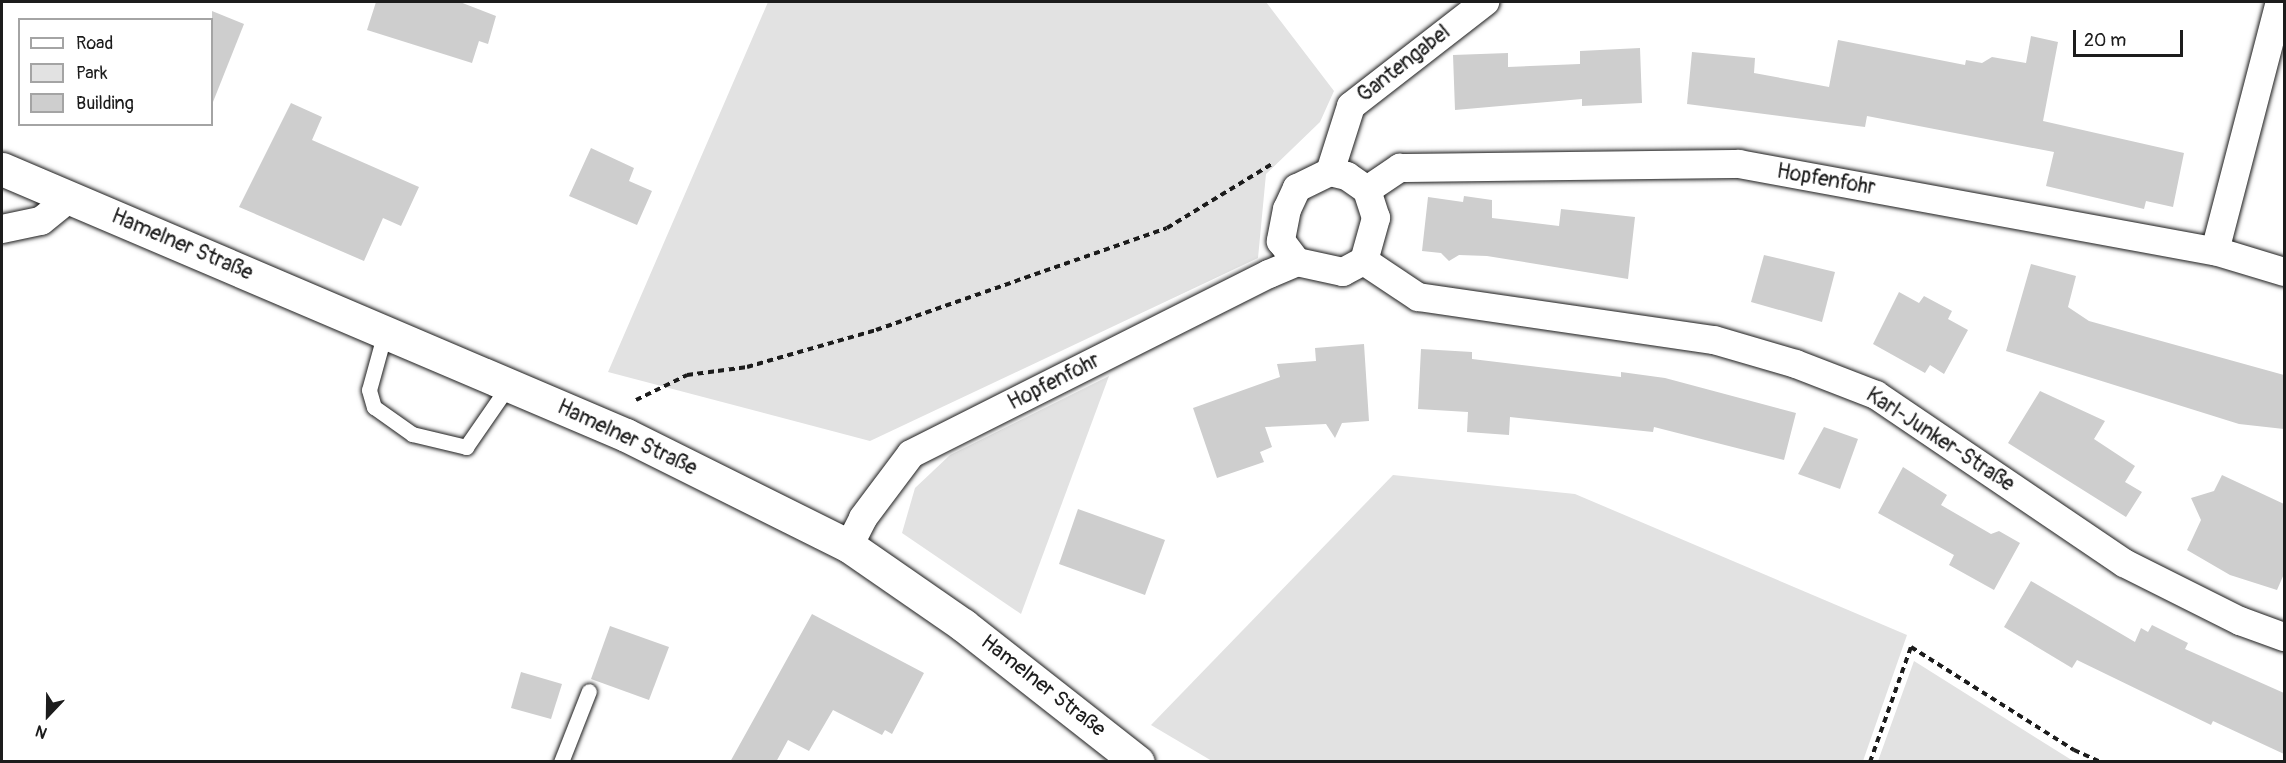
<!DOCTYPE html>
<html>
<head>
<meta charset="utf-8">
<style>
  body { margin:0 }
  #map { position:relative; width:2286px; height:763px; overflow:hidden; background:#fff; font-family:Pangolin,sans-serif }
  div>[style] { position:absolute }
  .green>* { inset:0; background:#e2e2e2 }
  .building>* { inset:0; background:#cecece }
  .path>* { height:4px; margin-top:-2px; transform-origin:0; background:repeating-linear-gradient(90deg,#1c1c1c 0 6px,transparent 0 10.5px) }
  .roads { filter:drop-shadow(0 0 2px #1c1c1c) drop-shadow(0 0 2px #1c1c1c) }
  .service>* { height:15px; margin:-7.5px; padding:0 7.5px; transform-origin:7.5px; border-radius:7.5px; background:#fff }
  .minor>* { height:28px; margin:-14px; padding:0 14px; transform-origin:14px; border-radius:14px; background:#fff }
  .primary>* { height:33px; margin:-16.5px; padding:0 16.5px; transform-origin:16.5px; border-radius:16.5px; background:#fff }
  span { translate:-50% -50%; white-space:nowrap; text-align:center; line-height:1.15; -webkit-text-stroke:4.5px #fff; paint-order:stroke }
  .street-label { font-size:21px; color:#1c1c1c }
  .frame { position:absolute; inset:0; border:3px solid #1c1c1c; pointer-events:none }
  .legend { position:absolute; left:18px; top:18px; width:195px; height:108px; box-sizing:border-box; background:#fff; border:2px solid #a4a4a4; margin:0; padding:8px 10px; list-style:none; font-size:18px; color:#1c1c1c }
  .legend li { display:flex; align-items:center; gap:12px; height:30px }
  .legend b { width:30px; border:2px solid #a4a4a4 }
  .north { position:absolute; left:18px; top:685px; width:60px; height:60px; -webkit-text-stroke:4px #fff; paint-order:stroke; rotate:202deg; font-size:16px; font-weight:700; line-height:24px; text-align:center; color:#1c1c1c }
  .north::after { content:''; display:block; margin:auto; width:21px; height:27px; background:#1c1c1c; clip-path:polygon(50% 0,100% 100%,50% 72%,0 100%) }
  .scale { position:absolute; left:2073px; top:30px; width:110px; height:27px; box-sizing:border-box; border:3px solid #1c1c1c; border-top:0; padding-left:8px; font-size:18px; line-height:21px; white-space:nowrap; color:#1c1c1c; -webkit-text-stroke:4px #fff; paint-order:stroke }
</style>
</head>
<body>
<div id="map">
  <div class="green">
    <div style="clip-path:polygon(768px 2px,1266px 2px,1334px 91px,1320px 122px,1266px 174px,1258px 258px,870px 441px,608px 372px)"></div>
    <div style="clip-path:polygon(1109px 376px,1021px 614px,902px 533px,915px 488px,950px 455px)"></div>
    <div style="clip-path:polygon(1393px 475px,1575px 494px,1907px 635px,1863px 761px,1212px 761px,1151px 725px)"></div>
    <div style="clip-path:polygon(1914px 661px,2070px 759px,2076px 761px,1878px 761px)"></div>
  </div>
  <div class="building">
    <div style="clip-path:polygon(376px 2px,460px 2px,496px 16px,488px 44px,479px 41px,472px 63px,367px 30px)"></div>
    <div style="clip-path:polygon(212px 11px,244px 24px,213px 102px,212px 102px)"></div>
    <div style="clip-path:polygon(2031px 36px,2058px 42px,2043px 121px,2184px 153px,2173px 207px,2146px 201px,2144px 209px,2046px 186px,2054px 152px,1867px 116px,1865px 127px,1687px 104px,1692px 52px,1755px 58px,1754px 73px,1829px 87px,1838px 40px,1965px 65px,1966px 60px,1982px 63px,1992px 57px,2026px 63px)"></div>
    <div style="clip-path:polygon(1640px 48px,1642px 103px,1582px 106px,1582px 99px,1455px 110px,1453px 55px,1508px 53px,1508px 67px,1580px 64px,1580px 51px)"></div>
    <div style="clip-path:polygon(291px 103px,322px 117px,312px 140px,419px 187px,401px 226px,383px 218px,364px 261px,239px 207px)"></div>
    <div style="clip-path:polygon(591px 148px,634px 168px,629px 181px,652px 191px,637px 225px,569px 196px)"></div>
    <div style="clip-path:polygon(1464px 196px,1492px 200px,1492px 218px,1559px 226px,1561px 209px,1635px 217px,1628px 279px,1487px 256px,1459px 255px,1449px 261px,1441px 253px,1422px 251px,1428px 197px,1463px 202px)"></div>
    <div style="clip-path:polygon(1764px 255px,1835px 272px,1822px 322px,1751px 302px)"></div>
    <div style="clip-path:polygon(2031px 264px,2076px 276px,2068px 307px,2089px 321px,2284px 375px,2284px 429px,2239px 424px,2006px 351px)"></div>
    <div style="clip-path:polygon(1899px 292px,1919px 303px,1924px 296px,1952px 311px,1948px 319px,1968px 330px,1944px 374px,1930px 365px,1925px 373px,1873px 344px)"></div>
    <div style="clip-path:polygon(1364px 344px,1369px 421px,1342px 423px,1335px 438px,1326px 424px,1265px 427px,1272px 447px,1260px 452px,1264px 462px,1217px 478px,1193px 408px,1280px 377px,1277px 364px,1316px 361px,1315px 348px)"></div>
    <div style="clip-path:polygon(1421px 349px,1472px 352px,1472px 359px,1621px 377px,1621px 372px,1665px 378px,1796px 413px,1784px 460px,1654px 427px,1653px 432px,1510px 417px,1509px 435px,1467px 432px,1468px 412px,1418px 409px)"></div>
    <div style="clip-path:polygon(2040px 391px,2105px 421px,2094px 439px,2135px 466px,2125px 482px,2142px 492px,2126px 517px,2008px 443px)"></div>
    <div style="clip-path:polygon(1824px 427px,1858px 439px,1840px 489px,1798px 474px)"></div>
    <div style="clip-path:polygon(1903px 467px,1947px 495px,1941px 505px,1991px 534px,1999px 531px,2020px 543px,1994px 590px,1949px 565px,1954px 555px,1878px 513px)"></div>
    <div style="clip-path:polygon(2222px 475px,2284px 504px,2284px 574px,2277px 590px,2230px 575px,2187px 550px,2201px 520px,2191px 498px,2214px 491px)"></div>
    <div style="clip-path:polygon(1078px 509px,1165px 540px,1145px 595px,1059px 564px)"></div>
    <div style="clip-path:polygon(2031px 581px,2135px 642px,2141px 628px,2148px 632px,2152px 625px,2188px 643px,2185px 649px,2284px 693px,2284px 754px,2213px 721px,2211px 725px,2077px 660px,2072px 668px,2004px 627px)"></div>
    <div style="clip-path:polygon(812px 614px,924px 673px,892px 734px,885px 730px,882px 735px,833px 710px,809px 751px,788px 740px,776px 762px,730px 762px)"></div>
    <div style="clip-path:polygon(610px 626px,669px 647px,649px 700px,591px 679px)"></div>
    <div style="clip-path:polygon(521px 672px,562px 684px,551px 719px,511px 708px)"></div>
  </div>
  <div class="path">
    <div style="left:636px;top:400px;width:57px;rotate:-26.1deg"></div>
    <div style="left:687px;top:375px;width:61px;rotate:-7.6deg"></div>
    <div style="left:747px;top:367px;width:134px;rotate:-16deg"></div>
    <div style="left:876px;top:330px;width:308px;rotate:-19.3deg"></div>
    <div style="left:1167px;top:228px;width:123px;rotate:-31.4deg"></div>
    <div style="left:1870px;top:762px;width:122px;rotate:-70.4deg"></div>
    <div style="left:1911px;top:647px;width:193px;rotate:32.3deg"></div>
    <div style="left:2074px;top:750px;width:30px;rotate:24deg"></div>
  </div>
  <div class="roads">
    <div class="service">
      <div style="left:385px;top:332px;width:60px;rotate:105.4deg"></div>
      <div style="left:369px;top:390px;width:18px;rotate:74deg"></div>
      <div style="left:374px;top:407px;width:47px;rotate:35.4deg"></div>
      <div style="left:412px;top:434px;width:56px;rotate:13.5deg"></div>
      <div style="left:466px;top:447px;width:75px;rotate:-55.3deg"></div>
      <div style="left:561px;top:762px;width:76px;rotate:-68.5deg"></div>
    </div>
    <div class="minor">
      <div style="left:1330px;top:172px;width:69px;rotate:-72.3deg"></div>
      <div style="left:1351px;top:106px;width:170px;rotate:-37.8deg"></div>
      <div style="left:1367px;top:190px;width:40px;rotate:-34deg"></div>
      <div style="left:1400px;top:168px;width:339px;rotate:-0.7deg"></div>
      <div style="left:1739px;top:164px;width:484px;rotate:10.4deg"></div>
      <div style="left:2215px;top:251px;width:72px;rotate:16.9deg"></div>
      <div style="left:2px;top:229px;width:40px;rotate:-12deg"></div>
      <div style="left:41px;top:221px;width:38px;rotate:-39deg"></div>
      <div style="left:2215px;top:251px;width:257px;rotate:-75.4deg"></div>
      <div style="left:1364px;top:261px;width:65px;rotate:33.7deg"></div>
      <div style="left:1418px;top:297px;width:299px;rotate:8.3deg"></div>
      <div style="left:1714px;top:340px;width:85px;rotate:16.3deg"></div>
      <div style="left:1796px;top:364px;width:86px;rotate:21.2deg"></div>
      <div style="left:1876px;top:395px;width:300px;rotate:34.1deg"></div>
      <div style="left:2124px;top:563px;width:130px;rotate:26.6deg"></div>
      <div style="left:2240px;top:621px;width:47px;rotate:20deg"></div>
      <div style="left:849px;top:546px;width:31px;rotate:-63deg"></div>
      <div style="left:863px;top:518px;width:80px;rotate:-53.1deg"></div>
      <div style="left:911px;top:454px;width:401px;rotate:-26.7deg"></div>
      <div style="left:1269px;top:274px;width:30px;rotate:-23deg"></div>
      <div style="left:1297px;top:262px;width:47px;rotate:12.3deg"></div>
      <div style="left:1343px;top:272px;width:24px;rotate:-28deg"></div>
      <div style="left:1364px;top:261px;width:45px;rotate:-74.4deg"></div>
      <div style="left:1376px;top:218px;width:29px;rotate:-108deg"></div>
      <div style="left:1367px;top:190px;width:24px;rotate:-145deg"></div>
      <div style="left:1347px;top:176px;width:17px;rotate:-167deg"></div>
      <div style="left:1330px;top:172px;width:37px;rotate:154deg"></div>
      <div style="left:1297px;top:188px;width:23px;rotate:115deg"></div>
      <div style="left:1287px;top:209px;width:33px;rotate:101deg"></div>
      <div style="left:1281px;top:241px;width:26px;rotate:53deg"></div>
    </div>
    <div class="primary">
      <div style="left:2px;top:169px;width:678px;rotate:23.09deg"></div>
      <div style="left:626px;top:435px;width:249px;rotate:26.5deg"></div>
      <div style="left:849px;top:546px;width:139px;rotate:34.7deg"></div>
      <div style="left:963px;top:625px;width:222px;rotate:38.1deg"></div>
    </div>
  </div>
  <div class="street-label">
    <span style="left:1404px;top:64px;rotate:-38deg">Gantengabel</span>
    <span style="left:1826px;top:180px;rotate:10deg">Hopfenfohr</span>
    <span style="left:182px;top:245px;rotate:23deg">Hamelner Straße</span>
    <span style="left:1054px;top:382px;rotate:-27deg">Hopfenfohr</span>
    <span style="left:627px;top:438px;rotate:25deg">Hamelner Straße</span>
    <span style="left:1940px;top:440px;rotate:33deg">Karl-Junker-Straße</span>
    <span style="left:1043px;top:686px;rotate:38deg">Hamelner Straße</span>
  </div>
  <div class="frame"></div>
  <ul class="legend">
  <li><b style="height:8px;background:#fff"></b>Road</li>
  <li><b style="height:16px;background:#e2e2e2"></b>Park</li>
  <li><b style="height:16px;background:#cecece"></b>Building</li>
  </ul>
  <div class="north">N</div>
  <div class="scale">20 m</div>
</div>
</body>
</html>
